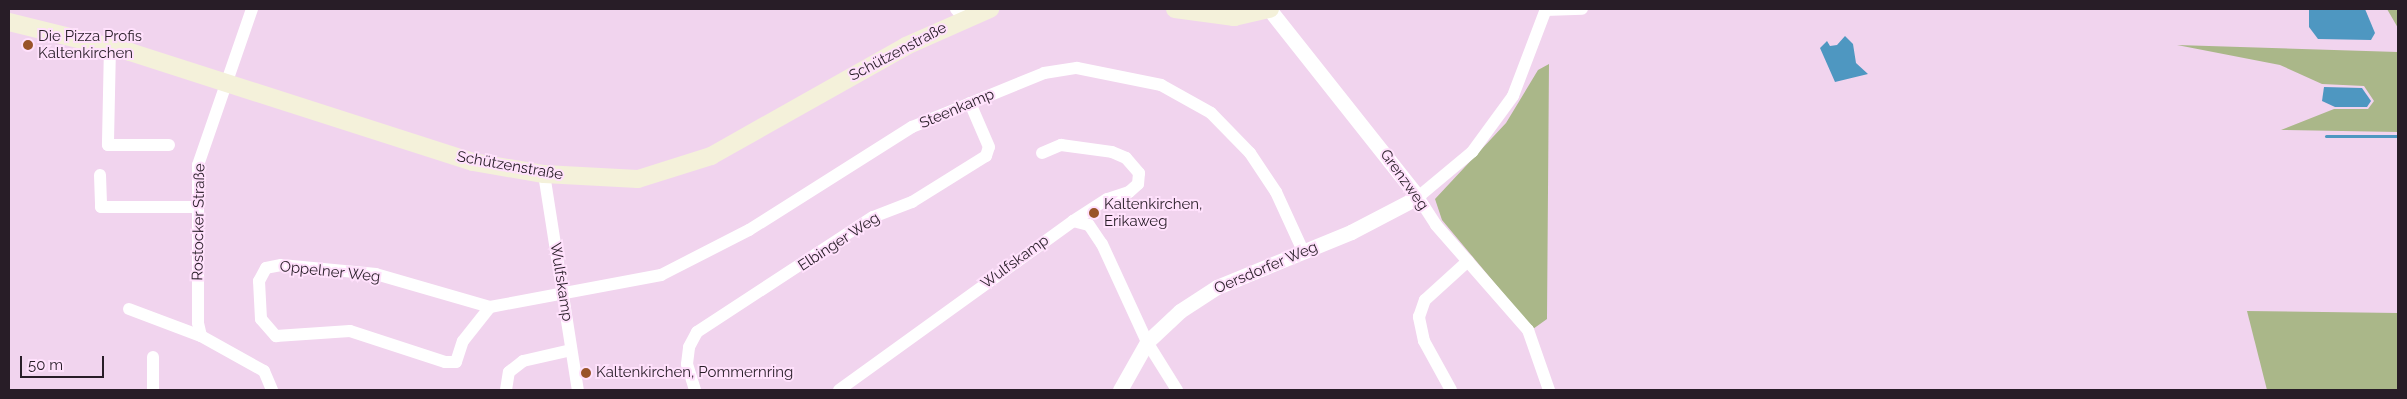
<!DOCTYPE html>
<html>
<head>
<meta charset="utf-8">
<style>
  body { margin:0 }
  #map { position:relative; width:2407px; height:399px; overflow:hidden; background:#f1d4ee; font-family:Raleway,sans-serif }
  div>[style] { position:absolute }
  .green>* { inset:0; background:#aab789 }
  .water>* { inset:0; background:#4e97c1 }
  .stream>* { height:3px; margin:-1.5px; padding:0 1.5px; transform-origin:1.5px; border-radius:1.5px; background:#4e97c1 }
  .minor>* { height:12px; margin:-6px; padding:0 6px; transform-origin:6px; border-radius:6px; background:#fff }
  .tertiary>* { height:15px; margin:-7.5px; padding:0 7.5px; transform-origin:7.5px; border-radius:7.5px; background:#fff }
  .secondary>* { height:18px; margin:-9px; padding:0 9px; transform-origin:9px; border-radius:9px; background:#f4f1da }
  .dots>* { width:14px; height:14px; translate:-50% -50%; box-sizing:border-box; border:2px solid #ffe1fc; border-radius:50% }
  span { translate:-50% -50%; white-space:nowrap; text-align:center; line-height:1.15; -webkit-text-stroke:4px #ffe1fc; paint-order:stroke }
  .poi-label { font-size:15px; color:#281d27 }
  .left { translate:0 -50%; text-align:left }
  .street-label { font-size:15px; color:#281d27 }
  .frame { position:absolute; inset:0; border:10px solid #281d27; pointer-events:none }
  .scale { position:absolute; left:20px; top:356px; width:84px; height:22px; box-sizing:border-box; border:2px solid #281d27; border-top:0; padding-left:6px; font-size:15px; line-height:18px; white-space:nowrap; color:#281d27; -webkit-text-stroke:4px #ffe1fc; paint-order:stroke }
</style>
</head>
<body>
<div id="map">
  <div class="green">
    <div style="clip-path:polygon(2387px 9px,2398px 9px,2398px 28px)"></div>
    <div style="clip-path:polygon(2177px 45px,2398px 52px,2398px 132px,2281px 130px,2334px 109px,2368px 109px,2374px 101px,2364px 86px,2322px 84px,2280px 65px)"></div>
    <div style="clip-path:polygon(1549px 64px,1547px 319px,1533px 329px,1442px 220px,1435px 199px,1506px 123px,1538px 70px)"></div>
    <div style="clip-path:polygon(2247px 311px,2398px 313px,2398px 390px,2267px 390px)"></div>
  </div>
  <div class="water">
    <div style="clip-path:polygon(2309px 9px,2365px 9px,2375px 33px,2371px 40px,2318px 39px,2309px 27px)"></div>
    <div style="clip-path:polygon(1845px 36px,1853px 44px,1856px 63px,1868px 74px,1835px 82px,1820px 48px,1827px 41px,1830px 46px,1837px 45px)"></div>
    <div style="clip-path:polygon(2324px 87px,2362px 88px,2371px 101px,2367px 107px,2335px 107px,2322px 101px)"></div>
  </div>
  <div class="stream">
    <div style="left:2326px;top:136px;width:72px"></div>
  </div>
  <div class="minor">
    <div style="left:252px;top:9px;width:165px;rotate:109.1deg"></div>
    <div style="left:198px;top:165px;width:158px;rotate:90deg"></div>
    <div style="left:198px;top:323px;width:13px;rotate:77deg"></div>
    <div style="left:201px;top:336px;width:72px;rotate:29.1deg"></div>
    <div style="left:264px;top:371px;width:21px;rotate:67deg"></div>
    <div style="left:956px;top:9px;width:12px;rotate:48deg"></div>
    <div style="left:1546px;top:9px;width:93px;rotate:110.8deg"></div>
    <div style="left:1513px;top:96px;width:69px;rotate:126.2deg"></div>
    <div style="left:1472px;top:152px;width:70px;rotate:140.2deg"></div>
    <div style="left:1418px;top:197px;width:33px;rotate:57deg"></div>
    <div style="left:1436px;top:225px;width:140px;rotate:48.8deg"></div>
    <div style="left:1528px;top:330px;width:64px;rotate:70.7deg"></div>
    <div style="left:1545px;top:10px;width:37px;rotate:-2deg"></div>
    <div style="left:110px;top:46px;width:99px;rotate:91.2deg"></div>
    <div style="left:108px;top:145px;width:61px"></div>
    <div style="left:1042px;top:153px;width:21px;rotate:-23deg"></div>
    <div style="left:1061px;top:145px;width:51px;rotate:7.8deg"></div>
    <div style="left:1112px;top:152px;width:15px;rotate:23deg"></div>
    <div style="left:1126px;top:158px;width:20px;rotate:49deg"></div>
    <div style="left:1139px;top:173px;width:11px;rotate:95deg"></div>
    <div style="left:1138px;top:184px;width:12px;rotate:138deg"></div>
    <div style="left:1129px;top:192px;width:23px;rotate:162deg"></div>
    <div style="left:1107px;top:199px;width:40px;rotate:147.1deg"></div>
    <div style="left:544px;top:174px;width:219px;rotate:81.1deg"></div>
    <div style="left:100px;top:175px;width:32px;rotate:88deg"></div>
    <div style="left:101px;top:207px;width:97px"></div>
    <div style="left:490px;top:307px;width:119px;rotate:-163.9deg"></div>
    <div style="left:376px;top:274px;width:95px;rotate:-174.6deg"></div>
    <div style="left:281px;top:265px;width:15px;rotate:169deg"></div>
    <div style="left:266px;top:268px;width:15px;rotate:118deg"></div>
    <div style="left:259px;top:281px;width:38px;rotate:87deg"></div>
    <div style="left:261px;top:319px;width:23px;rotate:49deg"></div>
    <div style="left:276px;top:336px;width:74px;rotate:-3.9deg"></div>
    <div style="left:350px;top:331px;width:100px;rotate:18.1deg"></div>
    <div style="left:445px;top:362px;width:11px"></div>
    <div style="left:456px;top:362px;width:22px;rotate:-72deg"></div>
    <div style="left:463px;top:341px;width:43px;rotate:-51.5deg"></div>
    <div style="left:490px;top:307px;width:174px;rotate:-10.6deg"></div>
    <div style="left:661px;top:275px;width:99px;rotate:-27.1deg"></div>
    <div style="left:749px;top:230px;width:193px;rotate:-32.3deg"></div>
    <div style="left:912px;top:127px;width:143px;rotate:-22.2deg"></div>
    <div style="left:1044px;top:73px;width:33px;rotate:-9deg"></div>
    <div style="left:1077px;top:68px;width:86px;rotate:11.4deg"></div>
    <div style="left:1161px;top:85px;width:57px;rotate:29.2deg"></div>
    <div style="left:1211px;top:113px;width:56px;rotate:45.7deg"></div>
    <div style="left:1250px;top:153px;width:47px;rotate:56.3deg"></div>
    <div style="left:1276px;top:192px;width:65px;rotate:65.4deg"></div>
    <div style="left:129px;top:309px;width:77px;rotate:20.6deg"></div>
    <div style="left:153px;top:357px;width:33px;rotate:90deg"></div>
    <div style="left:506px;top:390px;width:18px;rotate:-81deg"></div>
    <div style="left:509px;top:372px;width:18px;rotate:-38deg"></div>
    <div style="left:523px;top:361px;width:49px;rotate:-12.9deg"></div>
    <div style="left:695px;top:390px;width:27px;rotate:-107deg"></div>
    <div style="left:687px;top:364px;width:17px;rotate:-83deg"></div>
    <div style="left:689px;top:347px;width:17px;rotate:-62deg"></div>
    <div style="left:697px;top:332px;width:210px;rotate:-33.2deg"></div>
    <div style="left:873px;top:217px;width:42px;rotate:-21deg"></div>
    <div style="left:912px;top:202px;width:87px;rotate:-31.9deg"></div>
    <div style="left:986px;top:156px;width:9px;rotate:-72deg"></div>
    <div style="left:989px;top:147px;width:48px;rotate:-113.4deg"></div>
    <div style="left:839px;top:390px;width:289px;rotate:-35.8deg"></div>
    <div style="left:1073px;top:221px;width:16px;rotate:14deg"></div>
    <div style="left:1089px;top:225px;width:23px;rotate:56deg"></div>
    <div style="left:1102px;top:244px;width:108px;rotate:65.3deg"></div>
    <div style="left:1147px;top:342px;width:57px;rotate:58deg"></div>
    <div style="left:1451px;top:390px;width:56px;rotate:-118.9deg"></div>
    <div style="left:1424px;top:341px;width:25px;rotate:-102deg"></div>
    <div style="left:1419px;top:317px;width:18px;rotate:-71deg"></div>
    <div style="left:1425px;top:300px;width:58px;rotate:-42.2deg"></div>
  </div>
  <div class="tertiary">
    <div style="left:1120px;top:390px;width:55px;rotate:-60.6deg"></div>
    <div style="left:1147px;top:342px;width:45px;rotate:-43.2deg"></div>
    <div style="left:1180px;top:311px;width:44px;rotate:-33deg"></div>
    <div style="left:1217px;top:287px;width:145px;rotate:-22.3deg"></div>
    <div style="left:1351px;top:232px;width:76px;rotate:-27.6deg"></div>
    <div style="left:1418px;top:197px;width:240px;rotate:-128.4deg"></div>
  </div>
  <div class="secondary">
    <div style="left:1175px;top:9px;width:60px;rotate:7.7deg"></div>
    <div style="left:1234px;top:17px;width:37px;rotate:-13deg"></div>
    <div style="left:9px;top:22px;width:125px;rotate:13.9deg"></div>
    <div style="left:130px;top:52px;width:360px;rotate:17.8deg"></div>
    <div style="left:473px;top:162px;width:72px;rotate:9.6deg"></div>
    <div style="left:544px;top:174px;width:94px;rotate:3deg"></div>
    <div style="left:638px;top:179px;width:77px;rotate:-17.5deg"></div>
    <div style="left:711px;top:156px;width:224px;rotate:-29.4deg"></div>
    <div style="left:906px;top:46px;width:92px;rotate:-23.8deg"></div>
  </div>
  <div class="dots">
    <div style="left:28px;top:45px;background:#995429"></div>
    <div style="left:1094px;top:213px;background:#995429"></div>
    <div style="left:586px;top:373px;background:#995429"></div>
  </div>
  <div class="poi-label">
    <span class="left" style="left:38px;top:45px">Die Pizza Profis<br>Kaltenkirchen</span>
    <span class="left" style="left:1104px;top:213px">Kaltenkirchen,<br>Erikaweg</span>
    <span class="left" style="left:596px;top:373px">Kaltenkirchen, Pommernring</span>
  </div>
  <div class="street-label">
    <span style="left:898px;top:52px;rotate:-28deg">Schützenstraße</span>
    <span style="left:957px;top:109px;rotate:-23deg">Steenkamp</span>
    <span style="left:510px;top:166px;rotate:10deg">Schützenstraße</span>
    <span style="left:1404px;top:180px;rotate:54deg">Grenzweg</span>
    <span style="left:199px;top:222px;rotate:-89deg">Rostocker Straße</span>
    <span style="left:839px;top:242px;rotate:-33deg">Elbinger Weg</span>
    <span style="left:1015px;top:262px;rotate:-36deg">Wulfskamp</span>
    <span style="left:1266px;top:268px;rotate:-23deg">Oersdorfer Weg</span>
    <span style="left:330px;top:272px;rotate:6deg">Oppelner Weg</span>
    <span style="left:561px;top:282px;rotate:81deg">Wulfskamp</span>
  </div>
  <div class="frame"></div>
  <div class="scale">50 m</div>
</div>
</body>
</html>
